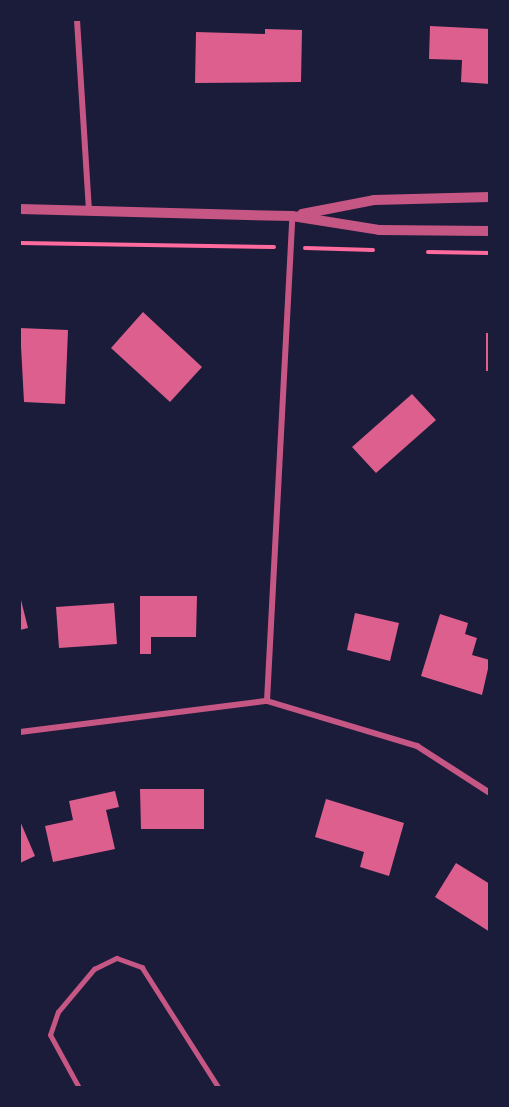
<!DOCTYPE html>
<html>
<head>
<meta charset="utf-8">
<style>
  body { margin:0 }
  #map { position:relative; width:509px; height:1107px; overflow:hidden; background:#1b1b3a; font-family:"Nunito Sans",sans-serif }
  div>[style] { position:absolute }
  .building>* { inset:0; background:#dd5f8e }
  .path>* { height:4px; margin:-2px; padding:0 2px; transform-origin:2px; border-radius:2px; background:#ff6b9d }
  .service>* { height:4.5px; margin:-2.25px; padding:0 2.25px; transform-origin:2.25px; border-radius:2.25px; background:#c65784 }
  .minor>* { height:6px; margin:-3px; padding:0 3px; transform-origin:3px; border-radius:3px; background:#c65784 }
  .tertiary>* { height:10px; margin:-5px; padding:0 5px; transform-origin:5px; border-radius:5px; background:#c65784 }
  span { translate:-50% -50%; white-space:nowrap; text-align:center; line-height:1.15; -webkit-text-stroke:5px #1b1b3a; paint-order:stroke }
  .frame { position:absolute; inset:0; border:21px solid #1b1b3a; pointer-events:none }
</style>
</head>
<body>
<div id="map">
  <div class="building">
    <div style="clip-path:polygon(430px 26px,490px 29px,490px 84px,461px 82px,462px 60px,429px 59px)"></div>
    <div style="clip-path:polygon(265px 29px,302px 30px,301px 82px,195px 83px,196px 32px,265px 34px)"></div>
    <div style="clip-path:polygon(143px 312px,202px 367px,170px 402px,111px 348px)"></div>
    <div style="clip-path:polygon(20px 328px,68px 330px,65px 404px,24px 402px)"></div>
    <div style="clip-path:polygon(486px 333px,490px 333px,490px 371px,486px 371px)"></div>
    <div style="clip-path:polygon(412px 394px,436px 420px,376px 473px,352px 447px)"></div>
    <div style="clip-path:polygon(20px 596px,28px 628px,20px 630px)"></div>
    <div style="clip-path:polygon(140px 596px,197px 596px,196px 637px,151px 637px,151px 654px,140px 654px)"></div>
    <div style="clip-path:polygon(114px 603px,117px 644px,59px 648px,56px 607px)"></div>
    <div style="clip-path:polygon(355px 613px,399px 623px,390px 661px,347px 650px)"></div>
    <div style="clip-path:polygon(440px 614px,468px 623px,465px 634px,477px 638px,472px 655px,490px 660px,482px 695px,421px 676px)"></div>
    <div style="clip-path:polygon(140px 789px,204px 789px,204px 829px,141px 829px)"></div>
    <div style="clip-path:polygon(115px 791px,119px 807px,106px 810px,115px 849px,53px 862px,45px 826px,73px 820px,69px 801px)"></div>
    <div style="clip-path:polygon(326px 799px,404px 823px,389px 876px,360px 867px,364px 852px,315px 837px)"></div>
    <div style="clip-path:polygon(20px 821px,35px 856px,20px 863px)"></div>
    <div style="clip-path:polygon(456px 863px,490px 884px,490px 932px,435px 897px)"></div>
  </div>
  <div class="path">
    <div style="left:20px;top:243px;width:254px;rotate:0.9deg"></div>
    <div style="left:305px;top:248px;width:68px;rotate:1.7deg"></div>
    <div style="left:428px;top:252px;width:62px;rotate:0.9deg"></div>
  </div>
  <div class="service">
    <div style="left:79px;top:1088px;width:60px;rotate:-118.7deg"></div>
    <div style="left:50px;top:1035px;width:24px;rotate:-71deg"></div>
    <div style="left:58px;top:1012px;width:56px;rotate:-50.1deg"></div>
    <div style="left:94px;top:969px;width:25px;rotate:-26deg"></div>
    <div style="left:117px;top:958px;width:27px;rotate:20deg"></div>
    <div style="left:142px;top:967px;width:143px;rotate:57.5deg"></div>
  </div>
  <div class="minor">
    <div style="left:77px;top:20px;width:191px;rotate:86.4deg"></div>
    <div style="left:267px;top:701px;width:486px;rotate:-87deg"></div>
    <div style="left:20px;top:732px;width:249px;rotate:-7.2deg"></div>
    <div style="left:267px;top:701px;width:157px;rotate:16.7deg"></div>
    <div style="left:417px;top:746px;width:87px;rotate:32.8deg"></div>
  </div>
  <div class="tertiary">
    <div style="left:20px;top:209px;width:272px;rotate:1.5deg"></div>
    <div style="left:292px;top:216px;width:88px;rotate:9.1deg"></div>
    <div style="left:379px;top:230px;width:111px;rotate:0.5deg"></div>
    <div style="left:302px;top:214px;width:73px;rotate:-11deg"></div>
    <div style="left:374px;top:200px;width:116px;rotate:-1.5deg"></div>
  </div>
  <div class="frame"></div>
</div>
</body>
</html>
